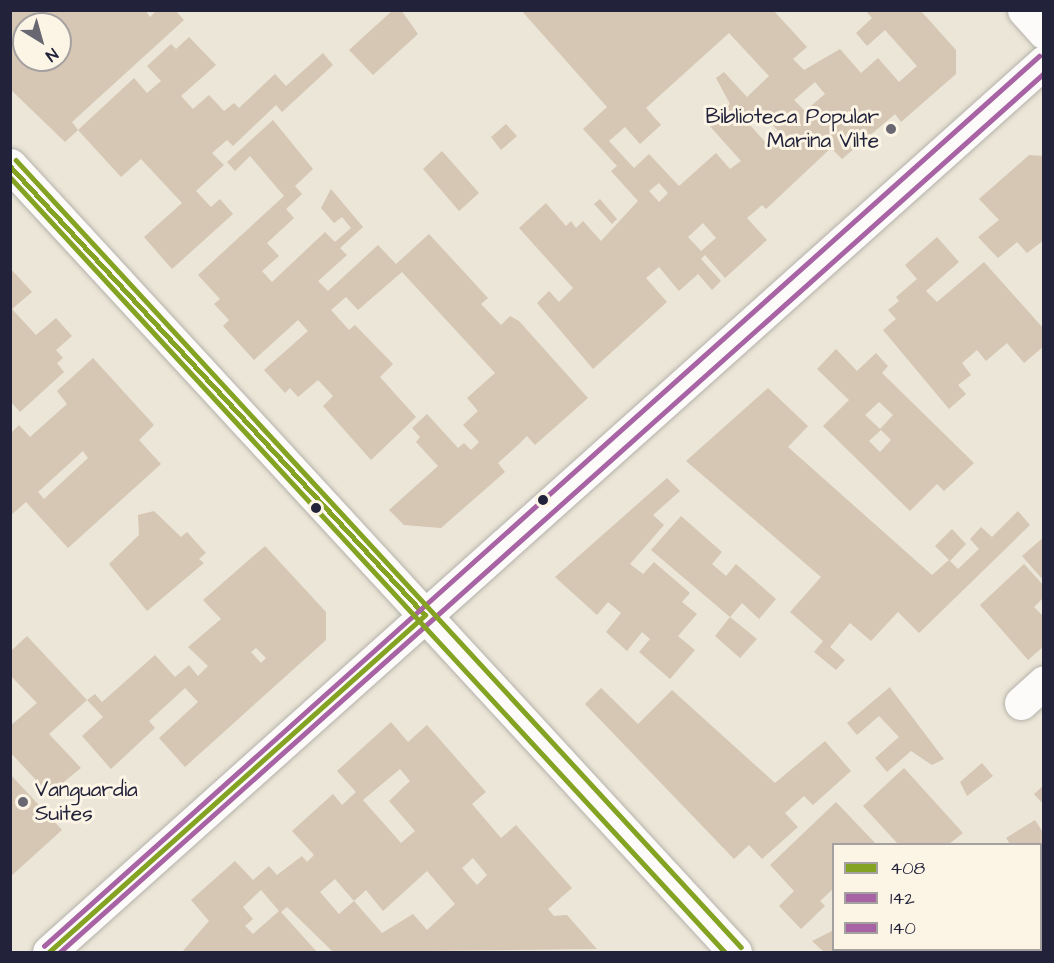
<!DOCTYPE html>
<html>
<head>
<meta charset="utf-8">
<style>
  body { margin:0 }
  #map { position:relative; width:1054px; height:963px; overflow:hidden; background:#ebe6d7; font-family:"Architects Daughter",sans-serif }
  div>[style] { position:absolute }
  .building>* { inset:0; background:#d6c6b4 }
  .roads { filter:drop-shadow(0 0 2px #b5b2ab) drop-shadow(0 0 2px #b5b2ab) }
  .minor>* { height:33px; margin:-16.5px; padding:0 16.5px; transform-origin:16.5px; border-radius:16.5px; background:#fcfbf9 }
  .major>* { height:33px; margin:-16.5px; padding:0 16.5px; transform-origin:16.5px; border-radius:16.5px; background:#fcfbf9 }
  .bus-1>* { height:4.5px; margin:-2.25px; padding:0 2.25px; transform-origin:2.25px; border-radius:2.25px; background:#84a322 }
  .bus-2>* { height:4.5px; margin:-2.25px; padding:0 2.25px; transform-origin:2.25px; border-radius:2.25px; background:#a863a4 }
  .bus-3>* { height:4.5px; margin:-2.25px; padding:0 2.25px; transform-origin:2.25px; border-radius:2.25px; background:#a863a4 }
  .bus-4>* { height:4.5px; margin:-2.25px; padding:0 2.25px; transform-origin:2.25px; border-radius:2.25px; background:#84a322 }
  .bus-5>* { height:4.5px; margin:-2.25px; padding:0 2.25px; transform-origin:2.25px; border-radius:2.25px; background:#84a322 }
  .dots>* { width:16px; height:16px; translate:-50% -50%; box-sizing:border-box; border:3px solid #fcf5e5; border-radius:50% }
  span { translate:-50% -50%; white-space:nowrap; text-align:center; line-height:1.15; -webkit-text-stroke:6px #fcf5e5; paint-order:stroke }
  .poi-label { font-size:21px; color:#22223b }
  .right { translate:-100% -50%; text-align:right }
  .left { translate:0 -50%; text-align:left }
  .frame { position:absolute; inset:0; border:12px solid #22223b; pointer-events:none }
  .legend { position:absolute; left:832px; top:843px; width:210px; height:108px; box-sizing:border-box; background:#fcf5e5; border:2px solid #a5a1a1; margin:0; padding:8px 10px; list-style:none; font-size:18px; color:#22223b }
  .legend li { display:flex; align-items:center; gap:12px; height:30px }
  .legend b { width:30px; border:2px solid #a5a1a1 }
  .north { position:absolute; left:12px; top:12px; width:60px; height:60px; box-sizing:border-box; background:#fcf5e5; border:2px solid #a5a1a1; border-radius:50%; rotate:143deg; font-size:16px; font-weight:700; line-height:24px; text-align:center; color:#22223b }
  .north::after { content:''; display:block; margin:auto; width:21px; height:27px; background:#686772; clip-path:polygon(50% 0,100% 100%,50% 72%,0 100%) }
</style>
</head>
<body>
<div id="map">
  <div class="building">
    <div style="clip-path:polygon(evenodd,10px 10px,145px 10px,150px 17px,157px 10px,175px 10px,184px 20px,72px 122px,78px 130px,65px 142px,10px 89px,10px 10px,24px 24px,60px 24px,60px 60px,24px 60px,24px 24px)"></div>
    <div style="clip-path:polygon(393px 10px,401px 10px,418px 34px,373px 75px,349px 50px)"></div>
    <div style="clip-path:polygon(evenodd,521px 10px,773px 10px,807px 47px,793px 59px,804px 70px,840px 49px,861px 73px,878px 58px,899px 82px,917px 66px,885px 30px,867px 46px,856px 33px,872px 18px,865px 10px,920px 10px,956px 50px,956px 74px,901px 122px,895px 114px,842px 159px,831px 148px,766px 209px,762px 205px,753px 213px,747px 218px,767px 240px,725px 278px,705px 255px,701px 259px,721px 281px,712px 290px,698px 274px,679px 291px,659px 267px,646px 278px,667px 302px,593px 369px,537px 303px,549px 291px,559px 302px,573px 288px,519px 228px,546px 203px,566px 226px,571px 221px,576px 228px,583px 221px,601px 241px,638px 201px,611px 171px,617px 166px,583px 129px,607px 107px,521px 10px,729px 33px,769px 76px,747px 97px,724px 72px,716px 78px,730px 104px,708px 124px,741px 161px,730px 169px,716px 153px,679px 186px,649px 154px,634px 168px,609px 141px,625px 127px,640px 144px,661px 125px,646px 108px,729px 33px,521px 10px,815px 82px,825px 94px,805px 111px,794px 100px,815px 82px,521px 10px,762px 113px,780px 133px,767px 144px,749px 124px,762px 113px,521px 10px,659px 183px,668px 193px,659px 202px,649px 191px,659px 183px,521px 10px,703px 223px,716px 238px,701px 251px,688px 237px,703px 223px)"></div>
    <div style="clip-path:polygon(189px 37px,216px 65px,181px 96px,193px 109px,209px 95px,224px 111px,234px 103px,239px 108px,275px 74px,286px 86px,323px 53px,333px 65px,282px 112px,276px 105px,233px 146px,227px 140px,212px 153px,224px 165px,196px 191px,211px 207px,220px 199px,233px 214px,172px 269px,144px 237px,182px 203px,141px 159px,121px 177px,78px 130px,134px 78px,147px 93px,161px 81px,147px 66px,171px 44px,176px 49px)"></div>
    <div style="clip-path:polygon(273px 120px,313px 169px,295px 186px,302px 194px,286px 209px,294px 218px,267px 243px,279px 256px,262px 271px,272px 282px,325px 232px,335px 242px,351px 228px,342px 217px,334px 223px,321px 208px,331px 189px,363px 227px,340px 248px,347px 255px,318px 281px,328px 291px,378px 245px,396px 264px,429px 234px,488px 298px,481px 304px,501px 325px,510px 316px,519px 321px,588px 398px,535px 445px,527px 436px,518px 445px,498px 463px,505px 472px,441px 528px,404px 525px,389px 510px,438px 466px,416px 442px,420px 437px,412px 428px,427px 414px,458px 448px,464px 443px,471px 450px,479px 442px,463px 425px,478px 411px,467px 398px,495px 373px,402px 272px,358px 310px,346px 297px,331px 310px,349px 330px,355px 325px,393px 364px,380px 377px,416px 417px,371px 460px,323px 406px,333px 396px,318px 380px,298px 397px,290px 388px,285px 393px,264px 370px,308px 331px,298px 320px,254px 360px,223px 326px,229px 320px,214px 304px,220px 299px,198px 275px,284px 196px,250px 156px,235px 171px,227px 162px)"></div>
    <div style="clip-path:polygon(506px 124px,517px 136px,501px 150px,491px 137px)"></div>
    <div style="clip-path:polygon(442px 151px,479px 193px,459px 211px,423px 169px)"></div>
    <div style="clip-path:polygon(1029px 155px,1044px 156px,1044px 240px,1027px 253px,1017px 242px,998px 258px,978px 237px,999px 220px,979px 199px)"></div>
    <div style="clip-path:polygon(600px 199px,617px 219px,612px 224px,594px 204px)"></div>
    <div style="clip-path:polygon(937px 237px,959px 262px,926px 291px,937px 302px,984px 262px,1044px 329px,1044px 346px,1024px 363px,1007px 343px,986px 361px,977px 350px,962px 363px,971px 375px,958px 385px,966px 394px,949px 409px,883px 330px,896px 319px,888px 310px,899px 301px,896px 297px,917px 279px,905px 265px)"></div>
    <div style="clip-path:polygon(10px 268px,32px 292px,12px 309px,36px 335px,56px 318px,72px 336px,56px 350px,63px 358px,57px 363px,64px 372px,20px 412px,10px 401px)"></div>
    <div style="clip-path:polygon(evenodd,836px 349px,857px 371px,876px 353px,888px 366px,882px 373px,974px 463px,944px 491px,937px 484px,910px 511px,823px 426px,849px 400px,817px 369px,836px 349px,879px 402px,893px 415px,880px 429px,865px 415px,879px 402px,836px 349px,881px 430px,891px 440px,880px 452px,869px 441px,881px 430px)"></div>
    <div style="clip-path:polygon(evenodd,93px 358px,154px 425px,139px 440px,161px 464px,68px 548px,26px 502px,10px 516px,10px 434px,19px 425px,30px 437px,67px 404px,57px 391px,93px 358px,83px 451px,88px 458px,44px 499px,38px 492px,83px 451px)"></div>
    <div style="clip-path:polygon(768px 388px,808px 426px,788px 447px,932px 575px,949px 560px,958px 569px,979px 549px,970px 539px,981px 527px,992px 537px,1018px 511px,1030px 525px,919px 633px,898px 612px,871px 641px,850px 623px,830px 647px,845px 660px,836px 670px,814px 652px,823px 641px,790px 612px,821px 577px,686px 461px)"></div>
    <div style="clip-path:polygon(667px 478px,680px 491px,653px 515px,664px 525px,630px 564px,643px 574px,654px 562px,690px 593px,682px 602px,697px 614px,678px 636px,695px 650px,670px 679px,639px 652px,650px 639px,642px 632px,627px 651px,606px 632px,621px 613px,608px 602px,597px 615px,555px 577px)"></div>
    <div style="clip-path:polygon(154px 511px,181px 537px,187px 532px,206px 553px,199px 559px,204px 563px,147px 611px,109px 564px,139px 535px,138px 515px)"></div>
    <div style="clip-path:polygon(681px 516px,722px 552px,712px 564px,726px 576px,736px 564px,776px 599px,759px 619px,742px 603px,730px 617px,757px 639px,740px 658px,715px 636px,730px 617px,651px 550px)"></div>
    <div style="clip-path:polygon(952px 529px,966px 544px,950px 561px,935px 546px)"></div>
    <div style="clip-path:polygon(1044px 537px,1044px 581px,1022px 556px)"></div>
    <div style="clip-path:polygon(evenodd,265px 546px,326px 612px,326px 640px,185px 767px,159px 738px,198px 702px,185px 688px,149px 721px,155px 728px,111px 769px,82px 736px,103px 717px,87px 700px,95px 694px,102px 702px,155px 655px,175px 677px,189px 665px,198px 676px,208px 666px,188px 647px,221px 619px,203px 600px,265px 546px,256px 648px,266px 658px,261px 663px,251px 652px,256px 648px)"></div>
    <div style="clip-path:polygon(1024px 564px,1044px 586px,1044px 597px,1034px 607px,1044px 617px,1044px 646px,1028px 660px,980px 605px)"></div>
    <div style="clip-path:polygon(27px 636px,87px 700px,49px 734px,81px 768px,49px 794px,10px 752px,10px 726px,37px 703px,10px 675px,10px 652px)"></div>
    <div style="clip-path:polygon(890px 687px,891px 689px,944px 759px,932px 765px,911px 751px,887px 772px,875px 758px,899px 737px,879px 716px,857px 735px,847px 723px)"></div>
    <div style="clip-path:polygon(601px 688px,638px 724px,672px 690px,775px 783px,825px 741px,851px 771px,813px 805px,804px 796px,785px 813px,798px 827px,762px 859px,749px 845px,734px 859px,585px 704px)"></div>
    <div style="clip-path:polygon(evenodd,391px 722px,408px 742px,427px 725px,486px 792px,472px 804px,501px 838px,516px 825px,572px 888px,548px 909px,554px 916px,567px 915px,597px 949px,333px 952px,287px 907px,281px 912px,317px 952px,182px 952px,209px 921px,191px 900px,235px 861px,253px 880px,269px 866px,277px 875px,302px 856px,307px 862px,314px 855px,292px 831px,333px 794px,342px 805px,356px 792px,337px 771px,391px 722px,400px 769px,410px 781px,389px 801px,415px 831px,401px 843px,363px 800px,400px 769px,391px 722px,473px 858px,487px 875px,477px 885px,462px 868px,473px 858px,391px 722px,427px 871px,455px 904px,427px 930px,413px 914px,382px 933px,354px 901px,339px 914px,320px 892px,335px 879px,354px 901px,366px 890px,383px 911px,427px 871px,391px 722px,261px 890px,279px 911px,253px 934px,245px 926px,253px 919px,243px 907px,261px 890px)"></div>
    <div style="clip-path:polygon(982px 763px,993px 776px,967px 796px,960px 782px)"></div>
    <div style="clip-path:polygon(904px 768px,963px 833px,949px 844px,898px 844px,863px 806px)"></div>
    <div style="clip-path:polygon(10px 774px,62px 830px,10px 877px)"></div>
    <div style="clip-path:polygon(1044px 785px,1044px 805px,1034px 794px)"></div>
    <div style="clip-path:polygon(836px 802px,876px 844px,834px 844px,834px 888px,820px 901px,825px 906px,801px 929px,779px 906px,794px 891px,770px 865px)"></div>
    <div style="clip-path:polygon(1035px 820px,1044px 834px,1041px 878px,1041px 844px,1010px 844px,1006px 838px)"></div>
    <div style="clip-path:polygon(1044px 893px,1044px 943px,1041px 938px)"></div>
    <div style="clip-path:polygon(834px 930px,834px 950px,931px 950px,824px 952px,812px 941px)"></div>
  </div>
  <div class="roads">
    <div class="minor">
      <div style="left:1021px;top:703px;width:31px;rotate:-42deg"></div>
      <div style="left:49px;top:952px;width:1335px;rotate:-41.81deg"></div>
    </div>
    <div class="major">
      <div style="left:1024px;top:10px;width:30px;rotate:48deg"></div>
      <div style="left:10px;top:165px;width:1070px;rotate:47.35deg"></div>
    </div>
  </div>
  <div class="bus-1">
    <div style="left:10px;top:166px;width:611px;rotate:47.25deg"></div>
    <div style="left:49px;top:952px;width:505px;rotate:-41.87deg"></div>
  </div>
  <div class="bus-2">
    <div style="left:60px;top:952px;width:1319px;rotate:-41.77deg"></div>
  </div>
  <div class="bus-3">
    <div style="left:44px;top:946px;width:1335px;rotate:-41.81deg"></div>
  </div>
  <div class="bus-4">
    <div style="left:10px;top:177px;width:1054px;rotate:47.31deg"></div>
  </div>
  <div class="bus-5">
    <div style="left:16px;top:160px;width:1070px;rotate:47.35deg"></div>
  </div>
  <div class="dots">
    <div style="left:891px;top:129px;background:#686772"></div>
    <div style="left:543px;top:500px;background:#22223b"></div>
    <div style="left:316px;top:508px;background:#22223b"></div>
    <div style="left:23px;top:802px;background:#686772"></div>
  </div>
  <div class="poi-label">
    <span class="right" style="left:879px;top:129px">Biblioteca Popular<br>Marina Vilte</span>
    <span class="left" style="left:35px;top:802px">Vanguardia<br>Suites</span>
  </div>
  <div class="frame"></div>
  <ul class="legend">
  <li><b style="height:8px;background:#84a322"></b>408</li>
  <li><b style="height:8px;background:#a863a4"></b>142</li>
  <li><b style="height:8px;background:#a863a4"></b>140</li>
  </ul>
  <div class="north">N</div>
</div>
</body>
</html>
